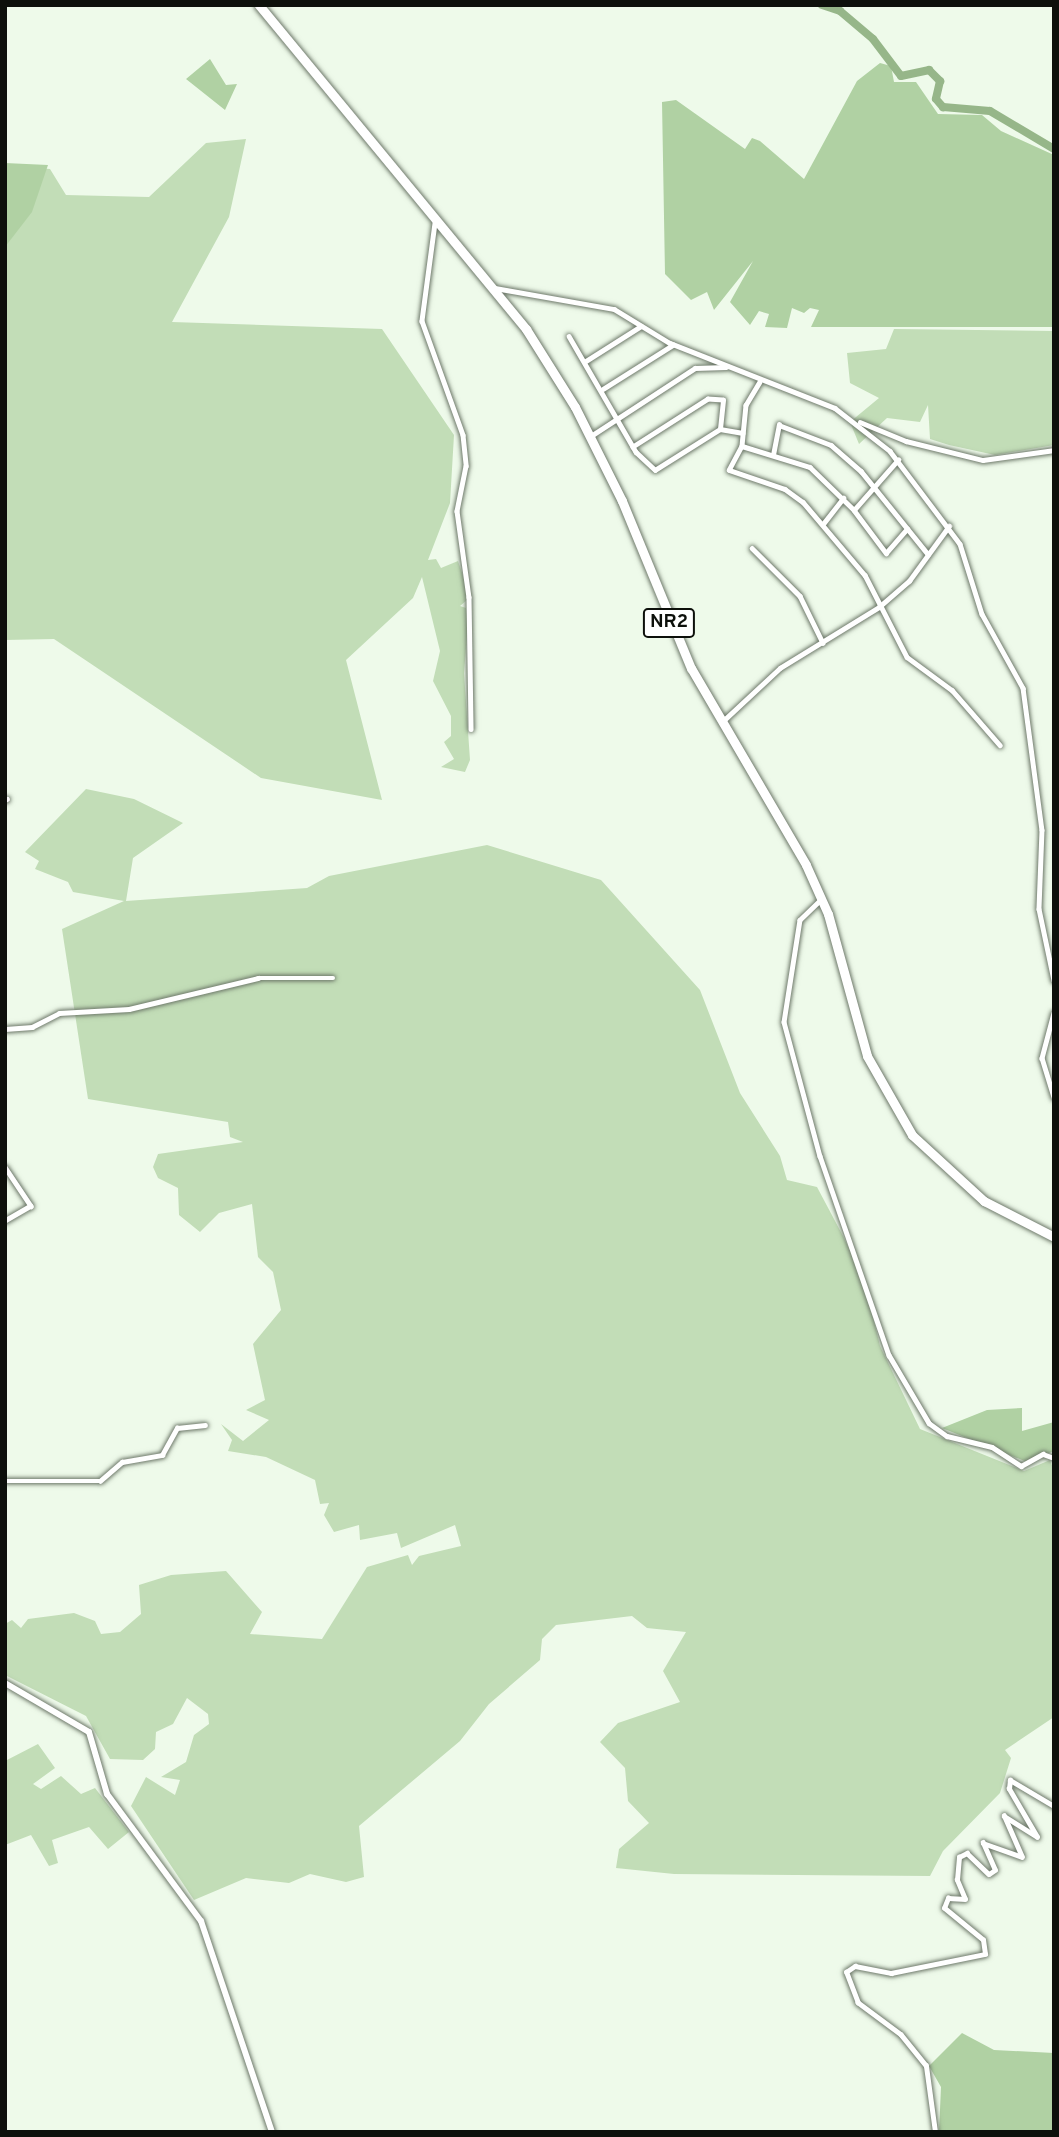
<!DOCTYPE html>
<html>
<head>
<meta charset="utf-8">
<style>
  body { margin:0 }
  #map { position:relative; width:1059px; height:2137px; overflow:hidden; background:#eefaea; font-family:Overpass,sans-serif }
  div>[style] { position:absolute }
  .green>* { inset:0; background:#c2ddb7 }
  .forest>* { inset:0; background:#b0d1a3 }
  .river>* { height:8px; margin:-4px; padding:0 4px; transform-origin:4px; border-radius:4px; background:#96b689 }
  .roads { filter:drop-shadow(0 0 2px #6e796a) drop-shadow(0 0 2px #6e796a) }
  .street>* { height:4.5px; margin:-2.25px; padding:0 2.25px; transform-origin:2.25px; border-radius:2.25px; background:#fff }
  .secondary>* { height:6px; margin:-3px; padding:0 3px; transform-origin:3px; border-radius:3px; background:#fff }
  .highway>* { height:9px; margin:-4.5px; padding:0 4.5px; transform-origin:4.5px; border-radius:4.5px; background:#fff }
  span { translate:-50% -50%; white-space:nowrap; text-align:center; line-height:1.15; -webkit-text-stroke:5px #fff; paint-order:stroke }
  .shield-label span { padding:2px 5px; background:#fff; border:2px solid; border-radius:5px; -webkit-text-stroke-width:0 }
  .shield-label { font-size:19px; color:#0d100b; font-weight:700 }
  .frame { position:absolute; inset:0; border:7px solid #0d100b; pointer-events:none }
</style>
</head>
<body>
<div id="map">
  <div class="green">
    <div style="clip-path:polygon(246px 139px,229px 217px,172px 322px,382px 329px,454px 435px,450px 503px,428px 560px,436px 559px,441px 568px,458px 561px,466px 585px,467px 600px,460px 606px,466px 608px,468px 623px,464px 673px,470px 760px,465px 772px,441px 767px,454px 759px,444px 742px,451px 736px,451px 716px,433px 681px,440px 651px,422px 577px,413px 598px,346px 660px,382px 800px,261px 778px,54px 639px,5px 640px,5px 165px,50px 169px,66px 195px,149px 197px,206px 143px)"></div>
    <div style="clip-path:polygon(894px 329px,1054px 331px,1054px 445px,995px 455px,949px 445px,930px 439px,928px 405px,920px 422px,887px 418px,859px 444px,850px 422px,879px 398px,850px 383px,847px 353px,886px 349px)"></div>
    <div style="clip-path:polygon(86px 789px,134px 799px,183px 823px,133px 858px,126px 901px,307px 888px,329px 876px,487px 845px,601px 880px,700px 990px,740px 1093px,780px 1156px,787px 1180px,817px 1187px,843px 1236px,864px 1280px,880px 1346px,920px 1429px,1024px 1471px,1050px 1460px,1054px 1471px,1054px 1717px,1005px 1750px,1011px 1758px,1000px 1793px,943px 1851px,930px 1876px,674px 1874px,616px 1868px,619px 1849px,649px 1823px,628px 1801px,625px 1768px,600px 1742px,618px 1723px,680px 1702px,663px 1671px,686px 1632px,647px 1628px,632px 1616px,556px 1625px,542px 1639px,540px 1660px,489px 1704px,460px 1741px,359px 1826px,364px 1877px,346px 1882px,310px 1874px,289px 1883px,246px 1878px,194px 1900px,131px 1806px,146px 1777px,175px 1795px,180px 1780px,161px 1777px,186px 1762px,194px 1735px,209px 1724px,208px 1714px,187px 1698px,173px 1724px,156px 1732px,155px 1749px,143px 1760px,110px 1759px,86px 1716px,5px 1675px,5px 1624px,12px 1620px,21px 1628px,28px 1619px,74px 1613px,95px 1621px,101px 1634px,120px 1632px,141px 1614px,139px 1585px,171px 1575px,226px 1571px,262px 1612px,250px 1634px,322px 1639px,367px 1567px,408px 1555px,412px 1565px,419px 1556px,461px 1546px,455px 1525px,401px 1548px,397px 1533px,360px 1540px,359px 1525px,334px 1532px,324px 1515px,329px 1503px,320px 1504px,315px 1480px,266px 1457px,228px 1451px,232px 1440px,221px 1424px,243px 1441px,269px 1420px,246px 1410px,265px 1400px,253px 1344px,281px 1310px,273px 1272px,258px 1257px,252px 1204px,219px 1213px,200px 1232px,179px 1215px,178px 1188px,158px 1178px,153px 1167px,158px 1154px,243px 1142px,230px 1137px,228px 1122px,88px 1099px,62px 929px,124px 901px,73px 892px,68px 882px,35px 869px,39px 861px,25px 852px)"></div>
    <div style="clip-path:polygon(38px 1744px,55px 1768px,33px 1784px,41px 1789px,61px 1776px,81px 1794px,95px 1788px,129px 1832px,108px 1849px,89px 1827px,52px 1840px,58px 1863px,49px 1866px,31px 1835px,5px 1845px,5px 1761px)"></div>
  </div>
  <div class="forest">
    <div style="clip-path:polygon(210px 59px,226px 85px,237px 84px,225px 110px,186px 79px)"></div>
    <div style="clip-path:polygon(880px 63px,891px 66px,894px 82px,916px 82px,938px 114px,982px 115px,1001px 131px,1054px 155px,1054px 327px,811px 327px,819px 310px,810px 308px,804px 313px,792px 308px,787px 328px,765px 327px,769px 314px,759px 311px,750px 325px,730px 302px,753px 261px,714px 310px,707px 292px,691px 300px,665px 274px,662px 102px,676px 100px,745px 149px,752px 138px,760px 141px,804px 179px,857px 81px)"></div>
    <div style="clip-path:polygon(5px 163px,48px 165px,32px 212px,5px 247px)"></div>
    <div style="clip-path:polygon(1022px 1408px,1022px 1431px,1054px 1422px,1054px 1451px,1027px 1462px,942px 1428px,987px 1410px)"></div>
    <div style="clip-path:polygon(962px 2033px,994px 2050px,1054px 2053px,1054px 2132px,939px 2132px,941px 2087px,929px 2066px)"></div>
  </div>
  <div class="river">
    <div style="left:822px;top:5px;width:19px;rotate:18deg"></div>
    <div style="left:840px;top:11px;width:43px;rotate:40.3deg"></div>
    <div style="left:873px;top:39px;width:46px;rotate:52.9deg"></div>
    <div style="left:901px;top:76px;width:29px;rotate:-12deg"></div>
    <div style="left:929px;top:70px;width:16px;rotate:45deg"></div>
    <div style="left:940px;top:81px;width:18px;rotate:103deg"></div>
    <div style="left:936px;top:99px;width:11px;rotate:49deg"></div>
    <div style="left:943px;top:107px;width:47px;rotate:4.9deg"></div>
    <div style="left:990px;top:111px;width:74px;rotate:30.7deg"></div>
  </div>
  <div class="roads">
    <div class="street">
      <div style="left:435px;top:223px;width:99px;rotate:97.6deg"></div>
      <div style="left:422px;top:321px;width:121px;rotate:70.2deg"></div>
      <div style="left:463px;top:435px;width:31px;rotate:84deg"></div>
      <div style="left:466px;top:466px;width:46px;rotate:101.3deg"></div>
      <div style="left:457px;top:511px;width:87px;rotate:82.1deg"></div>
      <div style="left:469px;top:597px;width:132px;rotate:89.1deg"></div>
      <div style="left:495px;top:288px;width:121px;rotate:10deg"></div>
      <div style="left:614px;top:309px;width:66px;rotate:31.3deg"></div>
      <div style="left:670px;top:343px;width:177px;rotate:21.5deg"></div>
      <div style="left:835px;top:408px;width:70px;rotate:38deg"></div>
      <div style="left:890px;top:451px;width:116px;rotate:53deg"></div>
      <div style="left:960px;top:544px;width:73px;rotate:72.6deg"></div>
      <div style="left:982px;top:614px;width:85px;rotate:61deg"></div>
      <div style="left:1023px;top:688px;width:143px;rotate:82.4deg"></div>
      <div style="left:1042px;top:830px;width:79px;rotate:92.2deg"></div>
      <div style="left:1039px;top:909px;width:73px;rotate:78.1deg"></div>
      <div style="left:569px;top:336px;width:134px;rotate:60deg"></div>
      <div style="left:636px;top:452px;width:26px;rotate:43deg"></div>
      <div style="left:655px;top:470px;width:77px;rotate:-32.2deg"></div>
      <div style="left:720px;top:429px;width:29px;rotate:-84deg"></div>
      <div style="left:723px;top:400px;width:15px;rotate:-176deg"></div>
      <div style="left:708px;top:399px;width:89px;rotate:147.4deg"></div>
      <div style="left:586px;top:361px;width:65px;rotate:-32.5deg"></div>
      <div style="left:760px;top:382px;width:27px;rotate:121deg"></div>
      <div style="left:746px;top:405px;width:41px;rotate:95.6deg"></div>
      <div style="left:742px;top:446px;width:27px;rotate:118deg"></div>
      <div style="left:729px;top:470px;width:59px;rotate:18.7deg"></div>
      <div style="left:785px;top:489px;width:22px;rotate:36deg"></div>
      <div style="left:803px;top:502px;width:96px;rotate:49.7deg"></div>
      <div style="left:865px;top:575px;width:92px;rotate:62.9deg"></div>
      <div style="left:907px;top:657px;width:56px;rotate:36.3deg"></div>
      <div style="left:952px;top:690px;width:73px;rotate:48.9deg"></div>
      <div style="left:603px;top:389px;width:83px;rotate:-32.2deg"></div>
      <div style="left:860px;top:422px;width:50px;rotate:22.4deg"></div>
      <div style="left:906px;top:441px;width:79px;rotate:13.9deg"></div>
      <div style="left:983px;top:460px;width:72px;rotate:-8deg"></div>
      <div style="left:720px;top:429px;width:23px;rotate:10deg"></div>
      <div style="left:591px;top:436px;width:124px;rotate:-33.2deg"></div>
      <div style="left:695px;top:368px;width:31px;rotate:-2deg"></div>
      <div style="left:742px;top:446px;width:71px;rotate:17.2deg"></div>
      <div style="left:810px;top:467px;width:62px;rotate:44.3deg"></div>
      <div style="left:854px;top:510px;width:54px;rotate:53.3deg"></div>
      <div style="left:886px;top:553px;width:32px;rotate:-49deg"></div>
      <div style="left:773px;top:455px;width:31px;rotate:-79deg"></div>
      <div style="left:779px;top:425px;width:56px;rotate:21deg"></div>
      <div style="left:831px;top:445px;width:40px;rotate:41deg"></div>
      <div style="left:861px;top:471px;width:107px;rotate:51.1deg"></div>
      <div style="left:854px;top:510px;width:67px;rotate:-48.7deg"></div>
      <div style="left:823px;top:524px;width:33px;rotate:-52deg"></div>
      <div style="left:752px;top:548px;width:68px;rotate:45deg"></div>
      <div style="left:800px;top:596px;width:52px;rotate:63.9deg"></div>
      <div style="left:722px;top:722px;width:79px;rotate:-43deg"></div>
      <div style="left:780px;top:668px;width:116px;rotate:-31.6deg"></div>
      <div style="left:879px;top:607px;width:40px;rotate:-41deg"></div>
      <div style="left:909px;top:581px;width:68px;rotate:-54deg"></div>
      <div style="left:5px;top:800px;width:2px;rotate:-27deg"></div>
      <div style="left:821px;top:900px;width:29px;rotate:136deg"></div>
      <div style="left:800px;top:920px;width:103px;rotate:98.9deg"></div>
      <div style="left:784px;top:1022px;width:139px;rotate:75deg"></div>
      <div style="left:820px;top:1156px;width:211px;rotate:70.9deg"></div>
      <div style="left:889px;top:1355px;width:79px;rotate:59.5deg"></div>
      <div style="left:929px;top:1423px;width:22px;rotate:36deg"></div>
      <div style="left:947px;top:1436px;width:46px;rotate:13.7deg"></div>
      <div style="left:992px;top:1447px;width:35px;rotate:33deg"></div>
      <div style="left:1021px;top:1466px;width:25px;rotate:-29deg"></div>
      <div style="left:1043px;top:1454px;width:12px;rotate:20deg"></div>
      <div style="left:1054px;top:1013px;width:47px;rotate:104.9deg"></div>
      <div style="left:1042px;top:1058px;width:41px;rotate:72.9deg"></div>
      <div style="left:5px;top:1029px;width:27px;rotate:-4deg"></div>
      <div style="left:32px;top:1027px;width:30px;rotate:-27deg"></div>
      <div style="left:59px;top:1013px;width:70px;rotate:-3.3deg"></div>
      <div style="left:129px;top:1009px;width:133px;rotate:-13.5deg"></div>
      <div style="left:258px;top:978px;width:75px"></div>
      <div style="left:5px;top:1167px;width:47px;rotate:56.3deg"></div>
      <div style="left:31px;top:1206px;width:30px;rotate:150deg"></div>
      <div style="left:5px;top:1481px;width:95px"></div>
      <div style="left:100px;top:1481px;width:29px;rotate:-41deg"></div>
      <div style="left:122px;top:1462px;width:41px;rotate:-9.9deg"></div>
      <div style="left:162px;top:1455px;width:31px;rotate:-61deg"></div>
      <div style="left:177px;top:1428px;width:28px;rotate:-6deg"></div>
      <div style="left:935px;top:2132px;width:67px;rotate:-97.8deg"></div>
      <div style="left:926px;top:2066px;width:40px;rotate:-129deg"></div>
      <div style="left:901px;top:2035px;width:54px;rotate:-143.3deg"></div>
      <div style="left:858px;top:2003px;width:33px;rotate:-111deg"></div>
      <div style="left:846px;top:1972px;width:11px;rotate:-34deg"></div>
      <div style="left:855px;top:1966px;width:37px;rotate:11deg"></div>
      <div style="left:891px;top:1973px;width:96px;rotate:-11.4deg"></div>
      <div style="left:985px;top:1954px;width:14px;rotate:-98deg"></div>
      <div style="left:983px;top:1940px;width:50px;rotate:-140.6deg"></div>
      <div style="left:944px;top:1908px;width:11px;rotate:-68deg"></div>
      <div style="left:948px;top:1898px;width:17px;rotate:3deg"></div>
      <div style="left:965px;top:1899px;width:21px;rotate:-113deg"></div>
      <div style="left:957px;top:1880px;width:23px;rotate:-85deg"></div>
      <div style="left:959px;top:1857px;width:9px;rotate:-27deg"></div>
      <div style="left:967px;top:1853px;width:30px;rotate:44deg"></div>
      <div style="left:989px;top:1874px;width:7px;rotate:-34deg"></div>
      <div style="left:995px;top:1870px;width:30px;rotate:-114deg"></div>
      <div style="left:983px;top:1843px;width:41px;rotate:19.7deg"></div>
      <div style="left:1022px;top:1857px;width:45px;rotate:-113.7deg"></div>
      <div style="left:1004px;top:1816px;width:39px;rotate:32deg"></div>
      <div style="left:1037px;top:1837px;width:56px;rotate:-120.3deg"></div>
      <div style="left:1009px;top:1789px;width:9px;rotate:-84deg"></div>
      <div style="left:1010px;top:1780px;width:51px;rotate:30.6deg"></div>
    </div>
    <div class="secondary">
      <div style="left:5px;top:1683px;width:97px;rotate:30.3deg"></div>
      <div style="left:89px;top:1732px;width:65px;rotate:73.8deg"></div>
      <div style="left:107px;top:1794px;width:158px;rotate:53.5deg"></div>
      <div style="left:201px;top:1921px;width:223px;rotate:71.4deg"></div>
    </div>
    <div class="highway">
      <div style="left:259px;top:5px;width:420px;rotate:50.5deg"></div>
      <div style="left:526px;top:329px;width:92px;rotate:57.9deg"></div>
      <div style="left:575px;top:407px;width:105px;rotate:63.4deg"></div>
      <div style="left:622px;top:501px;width:181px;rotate:67.6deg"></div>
      <div style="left:691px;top:668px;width:228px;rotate:59.7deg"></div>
      <div style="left:806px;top:865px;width:54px;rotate:65.8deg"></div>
      <div style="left:828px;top:914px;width:147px;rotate:74.6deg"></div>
      <div style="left:867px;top:1056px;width:91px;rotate:60.3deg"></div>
      <div style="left:912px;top:1135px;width:98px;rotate:42.5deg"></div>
      <div style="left:984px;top:1201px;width:79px;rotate:27.2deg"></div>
    </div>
  </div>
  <div class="shield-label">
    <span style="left:669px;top:623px">NR2</span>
  </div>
  <div class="frame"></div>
</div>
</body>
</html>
